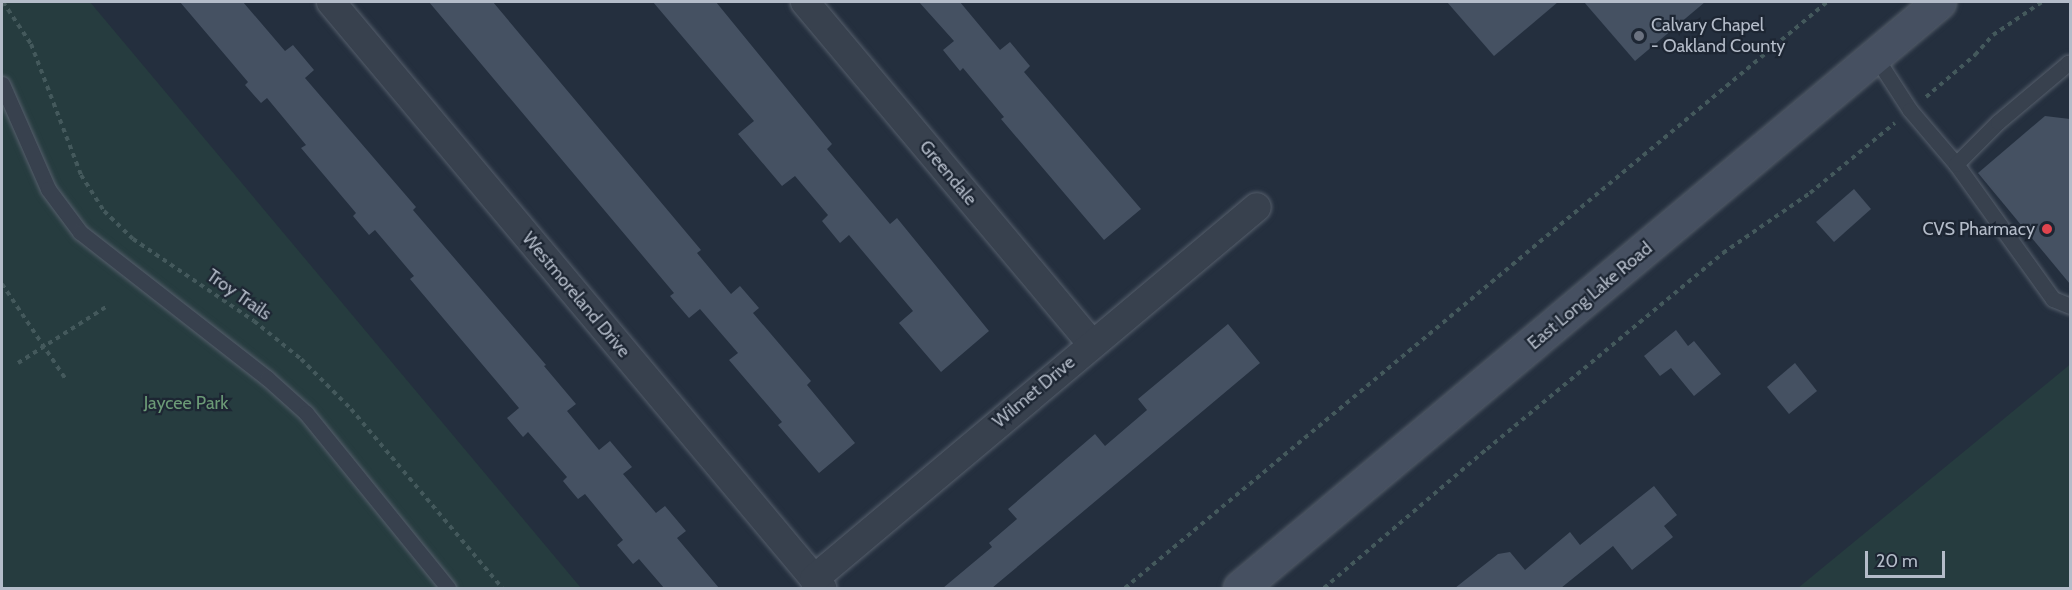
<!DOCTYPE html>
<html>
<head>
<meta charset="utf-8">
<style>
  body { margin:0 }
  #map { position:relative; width:2072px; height:590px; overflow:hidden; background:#242f3e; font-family:Cabin,sans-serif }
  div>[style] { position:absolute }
  .green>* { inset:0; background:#263c3f }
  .building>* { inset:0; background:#455162 }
  .path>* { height:4px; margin-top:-2px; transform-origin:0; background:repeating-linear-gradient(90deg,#44595c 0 4.5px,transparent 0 9px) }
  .roads { filter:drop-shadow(0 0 2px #565f6c) drop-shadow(0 0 2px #565f6c) }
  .lane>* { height:15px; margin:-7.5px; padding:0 7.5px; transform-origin:7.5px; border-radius:7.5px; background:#38414e }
  .street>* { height:28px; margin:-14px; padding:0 14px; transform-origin:14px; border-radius:14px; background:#38414e }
  .secondary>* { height:33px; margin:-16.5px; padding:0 16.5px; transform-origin:16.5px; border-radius:16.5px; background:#465061 }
  .dots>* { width:16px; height:16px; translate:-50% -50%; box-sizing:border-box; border:3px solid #1d2633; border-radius:50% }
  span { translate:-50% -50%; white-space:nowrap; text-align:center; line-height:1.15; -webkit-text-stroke:4.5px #1d2633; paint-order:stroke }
  .poi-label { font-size:18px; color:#b4bcc9 }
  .left { translate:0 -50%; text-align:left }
  .right { translate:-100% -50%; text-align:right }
  .street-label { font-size:18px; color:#b4bcc9 }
  .park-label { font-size:18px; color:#6b9a76 }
  .frame { position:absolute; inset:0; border:3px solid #b4bcc9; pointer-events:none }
  .scale { position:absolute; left:1865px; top:551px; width:80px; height:27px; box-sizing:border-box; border:3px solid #b4bcc9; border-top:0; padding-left:8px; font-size:18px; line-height:21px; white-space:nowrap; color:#b4bcc9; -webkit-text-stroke:4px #1d2633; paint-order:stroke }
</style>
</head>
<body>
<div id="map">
  <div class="green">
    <div style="clip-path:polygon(2px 2px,90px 2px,581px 588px,2px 588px)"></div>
    <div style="clip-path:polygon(2070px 364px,2070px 588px,1798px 588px,2067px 367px)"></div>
  </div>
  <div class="building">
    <div style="clip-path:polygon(180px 2px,243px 2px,285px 51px,293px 45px,314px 70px,305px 78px,416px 207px,413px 210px,546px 365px,544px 366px,576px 404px,567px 411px,599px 450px,610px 441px,632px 467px,623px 474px,656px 513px,665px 506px,686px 531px,677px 538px,719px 588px,664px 588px,639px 559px,633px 564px,617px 545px,623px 540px,585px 494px,578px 499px,563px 481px,567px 477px,528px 432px,523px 437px,507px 418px,519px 408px,410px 279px,414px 276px,375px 230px,369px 235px,353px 216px,356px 213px,301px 148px,306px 145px,267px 98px,261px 103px,245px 85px,248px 82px)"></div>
    <div style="clip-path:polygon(429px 2px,493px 2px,701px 250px,697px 253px,731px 294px,740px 286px,759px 308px,753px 313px,811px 381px,807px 385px,855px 443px,819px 473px,778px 425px,782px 422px,729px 360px,738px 353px,700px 309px,689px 318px,670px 296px,674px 293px)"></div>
    <div style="clip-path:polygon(653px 2px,716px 2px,832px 144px,827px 149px,890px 224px,897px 218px,989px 331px,941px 372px,899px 323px,913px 311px,849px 235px,840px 243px,822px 221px,828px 215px,795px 176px,782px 186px,738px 134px,754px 121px)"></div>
    <div style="clip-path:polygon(919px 2px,960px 2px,1000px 50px,1010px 42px,1030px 66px,1024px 72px,1141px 209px,1104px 240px,1001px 119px,1004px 117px,963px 68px,960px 71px,943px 50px,954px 41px)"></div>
    <div style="clip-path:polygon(1447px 2px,1558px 2px,1494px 56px)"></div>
    <div style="clip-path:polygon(1584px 2px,1705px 2px,1635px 61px)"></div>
    <div style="clip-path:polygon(2045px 116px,2070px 119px,2070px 284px,1978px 173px)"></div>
    <div style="clip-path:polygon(1854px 189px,1871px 209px,1834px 242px,1816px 222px)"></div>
    <div style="clip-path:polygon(1228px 324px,1260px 363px,992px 588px,943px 588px,992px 547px,989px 543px,1017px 519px,1008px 509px,1095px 434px,1105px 446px,1147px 410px,1138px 399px)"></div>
    <div style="clip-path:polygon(1676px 330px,1688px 346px,1694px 341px,1721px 374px,1694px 396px,1671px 368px,1660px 376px,1644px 356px)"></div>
    <div style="clip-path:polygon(1795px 363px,1817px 391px,1789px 414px,1767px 387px)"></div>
    <div style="clip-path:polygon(1654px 486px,1677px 515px,1664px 526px,1673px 537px,1632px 570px,1613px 546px,1561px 588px,1455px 588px,1498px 554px,1510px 552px,1525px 570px,1570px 532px,1580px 545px)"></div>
  </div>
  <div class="path">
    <div style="left:3px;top:2px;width:50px;rotate:56.3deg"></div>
    <div style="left:31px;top:44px;width:140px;rotate:69.1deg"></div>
    <div style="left:81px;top:175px;width:43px;rotate:57.4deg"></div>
    <div style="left:104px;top:211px;width:40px;rotate:44deg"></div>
    <div style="left:133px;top:239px;width:146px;rotate:34.1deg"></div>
    <div style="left:254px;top:321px;width:60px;rotate:39deg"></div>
    <div style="left:301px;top:359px;width:71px;rotate:45deg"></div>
    <div style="left:351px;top:409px;width:234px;rotate:49.8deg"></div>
    <div style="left:1926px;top:97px;width:65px;rotate:-40.6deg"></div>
    <div style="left:1975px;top:55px;width:27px;rotate:-48deg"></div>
    <div style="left:1993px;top:35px;width:59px;rotate:-34deg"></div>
    <div style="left:2px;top:284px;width:113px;rotate:56.2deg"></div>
    <div style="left:18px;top:363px;width:104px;rotate:-32.5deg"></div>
    <div style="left:1125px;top:588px;width:914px;rotate:-39.85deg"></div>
    <div style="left:1324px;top:588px;width:214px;rotate:-40.5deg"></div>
    <div style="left:1487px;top:449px;width:307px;rotate:-39.7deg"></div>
    <div style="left:1723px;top:253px;width:106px;rotate:-34.6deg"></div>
    <div style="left:1810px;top:193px;width:110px;rotate:-39.5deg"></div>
  </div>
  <div class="roads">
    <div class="lane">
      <div style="left:1875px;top:56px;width:64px;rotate:57.1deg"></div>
      <div style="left:1910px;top:110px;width:71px;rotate:49.6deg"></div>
      <div style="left:1956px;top:164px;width:166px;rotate:54.3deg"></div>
      <div style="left:2053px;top:299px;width:18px;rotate:22deg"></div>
      <div style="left:2px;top:84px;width:115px;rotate:66.3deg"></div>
      <div style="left:48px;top:189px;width:54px;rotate:53.3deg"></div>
      <div style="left:80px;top:232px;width:237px;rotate:38deg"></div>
      <div style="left:267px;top:378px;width:52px;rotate:41.9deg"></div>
      <div style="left:306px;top:413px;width:225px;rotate:50.9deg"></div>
      <div style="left:1956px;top:164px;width:59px;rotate:-45deg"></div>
      <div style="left:1998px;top:122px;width:92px;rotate:-40.1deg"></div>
      <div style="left:2068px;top:63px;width:2px;rotate:27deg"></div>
    </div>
    <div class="street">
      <div style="left:331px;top:2px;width:765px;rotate:50.04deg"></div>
      <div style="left:805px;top:2px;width:445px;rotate:50deg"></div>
      <div style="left:814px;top:579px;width:578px;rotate:-40.02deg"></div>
    </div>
    <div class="secondary">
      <div style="left:1240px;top:588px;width:912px;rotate:-39.97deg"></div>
    </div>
  </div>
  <div class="dots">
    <div style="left:1639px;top:36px;background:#6b7280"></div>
    <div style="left:2047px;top:229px;background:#e0444e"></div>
  </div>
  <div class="poi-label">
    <span class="left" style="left:1651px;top:36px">Calvary Chapel<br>- Oakland County</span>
    <span class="right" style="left:2035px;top:229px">CVS Pharmacy</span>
  </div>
  <div class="street-label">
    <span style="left:948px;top:173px;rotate:50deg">Greendale</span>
    <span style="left:239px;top:295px;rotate:35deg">Troy Trails</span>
    <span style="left:576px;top:295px;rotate:50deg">Westmoreland Drive</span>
    <span style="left:1590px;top:296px;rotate:-40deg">East Long Lake Road</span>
    <span style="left:1034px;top:392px;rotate:-40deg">Wilmet Drive</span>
  </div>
  <div class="park-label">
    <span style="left:186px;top:403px">Jaycee Park</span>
  </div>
  <div class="frame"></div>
  <div class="scale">20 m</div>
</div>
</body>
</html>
